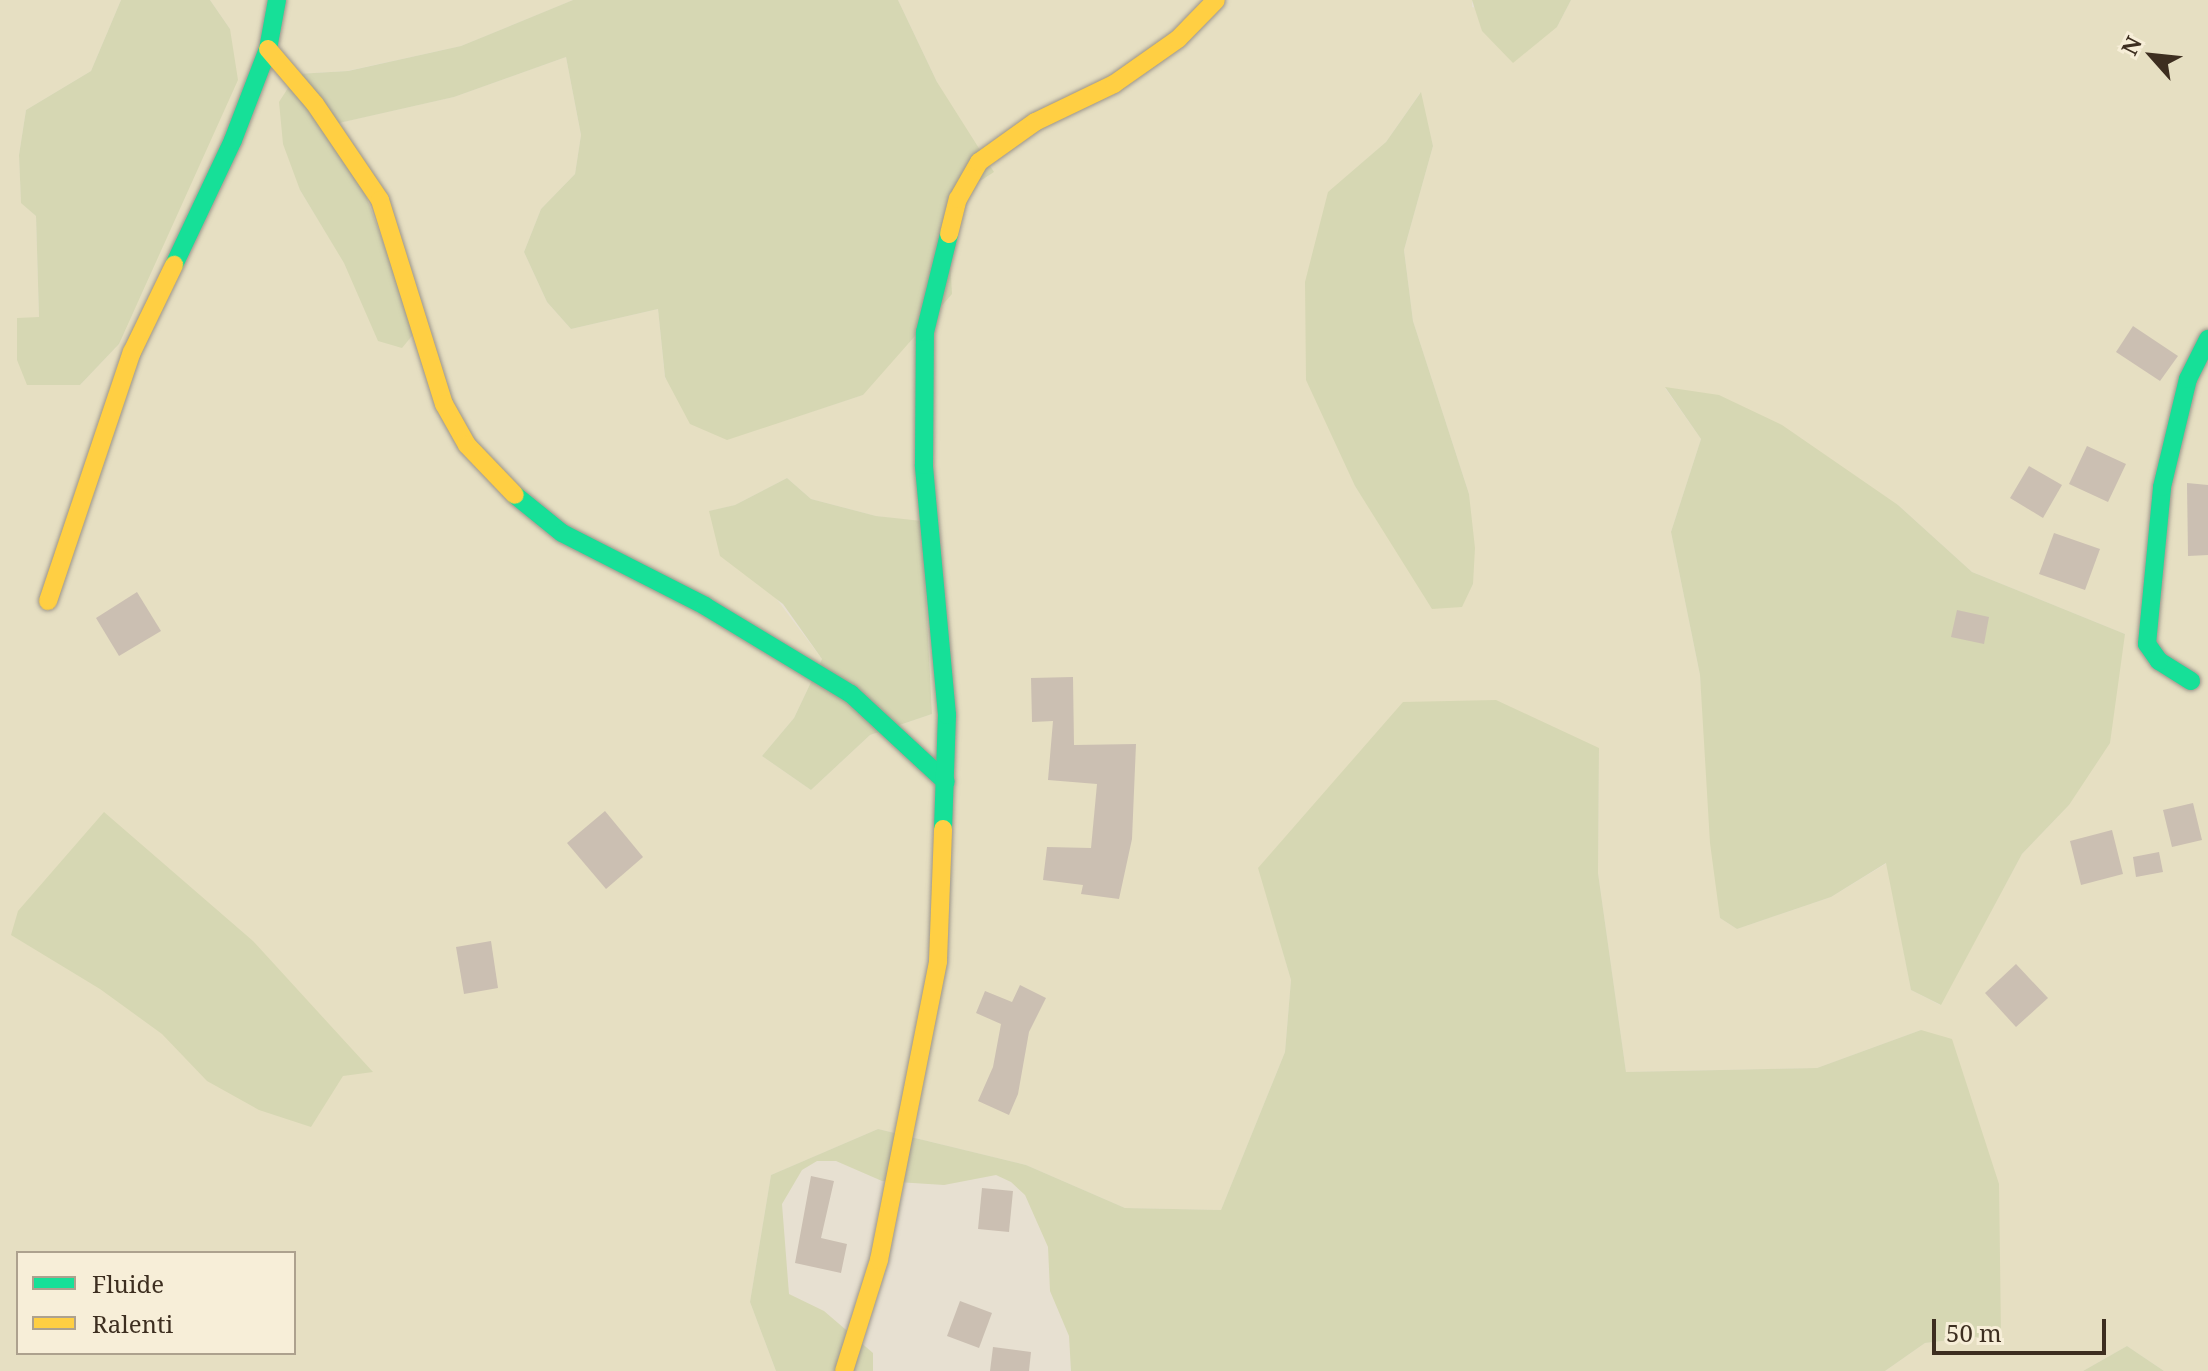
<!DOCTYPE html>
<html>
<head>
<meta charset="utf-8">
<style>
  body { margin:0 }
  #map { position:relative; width:2208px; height:1371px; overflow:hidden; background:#e7e0d1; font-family:"Noto Serif",serif }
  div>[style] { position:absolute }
  .farmland>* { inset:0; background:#e6dfc2 }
  .green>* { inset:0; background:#d6d7b3 }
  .building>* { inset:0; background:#cbbfb2 }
  .roads { filter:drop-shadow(0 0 2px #9c958a) drop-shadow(0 0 2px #9c958a) }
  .fast>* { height:18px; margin:-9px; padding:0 9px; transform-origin:9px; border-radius:9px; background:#16e098 }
  .slow>* { height:18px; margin:-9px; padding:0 9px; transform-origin:9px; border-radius:9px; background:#ffcf43 }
  span { translate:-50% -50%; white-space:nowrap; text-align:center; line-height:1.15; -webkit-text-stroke:8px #f7eed8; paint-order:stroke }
  .legend { position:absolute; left:16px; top:1251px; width:280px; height:104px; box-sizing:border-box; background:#f7eed8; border:2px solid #ada18e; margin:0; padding:10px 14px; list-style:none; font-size:24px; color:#3d2e20 }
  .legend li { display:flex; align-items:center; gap:16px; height:40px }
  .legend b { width:40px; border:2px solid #ada18e }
  .north { position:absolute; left:2112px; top:16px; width:80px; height:80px; -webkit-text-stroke:6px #f7eed8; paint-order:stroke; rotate:297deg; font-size:22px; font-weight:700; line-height:32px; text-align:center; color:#3d2e20 }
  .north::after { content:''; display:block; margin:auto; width:28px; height:36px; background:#3d2e20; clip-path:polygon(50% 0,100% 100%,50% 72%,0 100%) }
  .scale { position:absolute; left:1932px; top:1319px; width:174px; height:36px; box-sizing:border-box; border:4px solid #3d2e20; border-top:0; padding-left:10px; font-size:24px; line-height:28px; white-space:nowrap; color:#3d2e20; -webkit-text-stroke:6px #f7eed8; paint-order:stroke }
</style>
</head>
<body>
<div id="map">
  <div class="farmland">
    <div style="clip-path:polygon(evenodd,0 0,121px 0,91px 71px,26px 110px,19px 155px,21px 202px,36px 216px,39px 318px,17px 318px,43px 382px,80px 385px,119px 344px,230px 29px,210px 0,573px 0,461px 46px,347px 71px,297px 74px,300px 190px,344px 262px,338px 123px,454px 97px,566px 57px,581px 135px,575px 174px,541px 209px,524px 252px,547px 302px,571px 329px,658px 309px,665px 378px,727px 439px,863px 395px,937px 82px,898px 0,1472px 0,1472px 7px,1557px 27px,1571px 0,2208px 0,2208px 1371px,2164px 1371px,2127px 1346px,2083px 1371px,1885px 1371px,1925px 1343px,2000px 1334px,1921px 1030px,1817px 1068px,1626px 1072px,1598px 873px,1599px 749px,1259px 868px,1291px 980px,1285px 1052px,1221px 1210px,1125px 1208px,1026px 1165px,878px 1129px,771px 1175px,750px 1302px,776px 1371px,0 1371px,0 0,1420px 93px,1433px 146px,1404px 250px,1413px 321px,1469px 494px,1473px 584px,1461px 607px,1386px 532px,1355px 486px,1328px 193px,1386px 142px,1420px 93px,0 0,1665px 388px,1898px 505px,1972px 572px,2125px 634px,2069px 805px,2022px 854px,1940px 1005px,1911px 990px,1887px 863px,1831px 897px,1737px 929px,1720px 918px,1700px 675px,1671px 532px,1701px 439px,1665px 388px,0 0,787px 478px,811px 499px,876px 516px,922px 522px,932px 714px,870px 735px,811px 790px,762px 756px,794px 718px,822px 659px,710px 511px,735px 505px,787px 478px,0 0,18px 1253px,294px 1253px,294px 1353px,18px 1353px,18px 1253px)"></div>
  </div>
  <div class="green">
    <div style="clip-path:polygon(121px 0,210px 0,230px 29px,238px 80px,119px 344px,80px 385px,27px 385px,17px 360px,17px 318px,39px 317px,36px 216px,21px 203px,19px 155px,26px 110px,91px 71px)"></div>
    <div style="clip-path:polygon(573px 0,898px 0,937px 82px,994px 172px,947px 202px,952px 294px,863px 395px,727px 440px,690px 424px,665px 377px,658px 309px,571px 329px,547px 302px,524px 252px,541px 209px,575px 174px,581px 135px,566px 57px,454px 97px,339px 123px,416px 331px,402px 348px,378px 341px,344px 263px,300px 190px,283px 144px,279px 102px,297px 74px,348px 71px,461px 46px)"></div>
    <div style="clip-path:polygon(1472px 0,1571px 0,1557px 27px,1513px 63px,1482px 31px)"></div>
    <div style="clip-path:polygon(1421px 92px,1433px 146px,1404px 250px,1413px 321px,1469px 494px,1475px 548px,1473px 584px,1462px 607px,1432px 609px,1355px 486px,1306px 380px,1305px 282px,1328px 192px,1386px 142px)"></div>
    <div style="clip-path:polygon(1665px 387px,1719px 395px,1782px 425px,1898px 505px,1972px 572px,2125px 634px,2110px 743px,2069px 805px,2022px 854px,1941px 1005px,1911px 990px,1886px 863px,1831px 897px,1737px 929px,1720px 918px,1710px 843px,1700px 675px,1671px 532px,1701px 439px)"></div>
    <div style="clip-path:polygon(787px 478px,811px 499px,876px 516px,922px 521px,932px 714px,870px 735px,811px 790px,762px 756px,794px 718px,822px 659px,783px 604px,720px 556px,709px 511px,735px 505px)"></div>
    <div style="clip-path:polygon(1496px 700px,1599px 748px,1598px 873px,1626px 1072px,1817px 1068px,1921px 1030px,1952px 1039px,1999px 1184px,2001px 1334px,1925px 1343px,1885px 1371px,1071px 1371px,1069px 1336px,1050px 1291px,1048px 1247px,1025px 1195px,1011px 1182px,996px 1175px,944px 1185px,882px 1181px,836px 1161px,817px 1161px,802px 1170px,782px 1204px,789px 1294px,824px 1311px,873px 1353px,873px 1371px,776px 1371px,750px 1302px,771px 1175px,878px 1129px,1026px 1165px,1125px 1208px,1221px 1210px,1285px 1052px,1291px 980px,1258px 868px,1403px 702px)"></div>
    <div style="clip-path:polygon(104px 812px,253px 941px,373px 1072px,343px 1076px,311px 1127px,259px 1110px,207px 1081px,162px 1034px,100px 989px,11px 935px,18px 911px)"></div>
    <div style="clip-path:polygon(2127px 1346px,2164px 1371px,2083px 1371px)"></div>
  </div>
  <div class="building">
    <div style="clip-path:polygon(2133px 326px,2178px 356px,2160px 381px,2116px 352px)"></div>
    <div style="clip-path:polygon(2087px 446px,2126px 464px,2108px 502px,2069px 484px)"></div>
    <div style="clip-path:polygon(2029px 466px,2062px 485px,2043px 518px,2010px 498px)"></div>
    <div style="clip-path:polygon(2187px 483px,2208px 485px,2208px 555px,2188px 556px)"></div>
    <div style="clip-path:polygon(2054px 533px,2100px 549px,2085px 590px,2039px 574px)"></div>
    <div style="clip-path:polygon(137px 592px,161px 631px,119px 656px,96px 618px)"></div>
    <div style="clip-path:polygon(1957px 610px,1989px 617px,1984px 644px,1951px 637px)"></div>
    <div style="clip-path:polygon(1073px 677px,1074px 745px,1136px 744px,1132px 839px,1119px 899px,1081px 894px,1083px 885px,1043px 880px,1047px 847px,1091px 848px,1097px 784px,1048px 780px,1053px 721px,1032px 722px,1031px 678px)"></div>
    <div style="clip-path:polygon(2193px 803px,2202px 840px,2172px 847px,2163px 810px)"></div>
    <div style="clip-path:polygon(605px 811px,643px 857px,606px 889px,567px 843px)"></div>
    <div style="clip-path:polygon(2112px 830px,2123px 874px,2081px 885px,2070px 841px)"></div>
    <div style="clip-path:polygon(2159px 852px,2163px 872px,2136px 877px,2133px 857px)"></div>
    <div style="clip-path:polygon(491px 941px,498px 988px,464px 994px,456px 947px)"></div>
    <div style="clip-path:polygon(2016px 964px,2048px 998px,2016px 1027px,1985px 993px)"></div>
    <div style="clip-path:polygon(1020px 985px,1046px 998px,1029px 1032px,1018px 1094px,1009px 1115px,978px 1101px,993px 1067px,1001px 1024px,976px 1013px,985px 991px,1012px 1002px)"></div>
    <div style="clip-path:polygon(811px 1176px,834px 1181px,821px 1238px,847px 1244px,841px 1273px,795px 1263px)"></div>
    <div style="clip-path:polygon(982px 1188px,1013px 1191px,1009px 1232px,978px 1229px)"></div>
    <div style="clip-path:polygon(960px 1301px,992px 1313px,979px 1348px,947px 1336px)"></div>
    <div style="clip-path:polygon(993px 1347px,1031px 1352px,1029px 1371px,990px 1371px)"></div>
  </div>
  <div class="roads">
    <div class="fast">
      <div style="left:174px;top:265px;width:138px;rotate:-64.7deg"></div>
      <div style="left:233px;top:140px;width:97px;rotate:-69deg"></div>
      <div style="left:268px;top:49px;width:50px;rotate:-79.6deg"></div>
      <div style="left:515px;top:495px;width:60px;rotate:39deg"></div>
      <div style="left:562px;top:533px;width:161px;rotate:27deg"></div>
      <div style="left:705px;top:606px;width:170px;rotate:31.1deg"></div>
      <div style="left:851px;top:694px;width:129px;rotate:42.8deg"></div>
      <div style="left:2191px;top:681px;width:38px;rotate:-148deg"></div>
      <div style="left:2159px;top:661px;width:21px;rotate:-125deg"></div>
      <div style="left:2147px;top:644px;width:158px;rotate:-84.5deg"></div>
      <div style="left:2162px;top:487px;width:111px;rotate:-76.5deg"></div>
      <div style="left:2188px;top:379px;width:45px;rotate:-63.4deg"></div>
      <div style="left:943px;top:829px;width:114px;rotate:-88deg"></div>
      <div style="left:947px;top:715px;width:251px;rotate:-95.3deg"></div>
      <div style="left:924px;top:465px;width:133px;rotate:-89.6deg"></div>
      <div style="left:925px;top:332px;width:101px;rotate:-76.2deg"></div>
    </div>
    <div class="slow">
      <div style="left:268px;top:49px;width:72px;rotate:49.5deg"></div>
      <div style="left:315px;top:104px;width:116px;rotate:55.9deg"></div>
      <div style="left:380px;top:200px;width:214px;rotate:72.6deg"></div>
      <div style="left:444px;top:404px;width:47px;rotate:60.7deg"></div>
      <div style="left:467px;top:445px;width:69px;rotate:46.2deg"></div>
      <div style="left:949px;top:234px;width:36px;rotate:-76deg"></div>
      <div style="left:958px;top:199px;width:43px;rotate:-60.4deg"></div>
      <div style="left:979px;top:162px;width:69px;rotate:-35.5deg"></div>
      <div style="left:1035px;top:122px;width:88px;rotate:-25.7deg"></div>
      <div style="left:1114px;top:84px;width:78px;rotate:-35.1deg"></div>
      <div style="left:1178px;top:39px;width:54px;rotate:-45.7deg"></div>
      <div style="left:48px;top:601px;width:263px;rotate:-71.4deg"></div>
      <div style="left:132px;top:352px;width:97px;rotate:-64.2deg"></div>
      <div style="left:844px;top:1371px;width:116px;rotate:-72.5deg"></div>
      <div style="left:879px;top:1260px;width:305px;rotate:-78.8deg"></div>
      <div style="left:938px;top:961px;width:132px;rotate:-87.8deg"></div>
    </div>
  </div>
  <ul class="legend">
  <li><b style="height:10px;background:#16e098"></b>Fluide</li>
  <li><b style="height:10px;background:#ffcf43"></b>Ralenti</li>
  </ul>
  <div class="north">N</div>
  <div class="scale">50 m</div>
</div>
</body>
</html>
